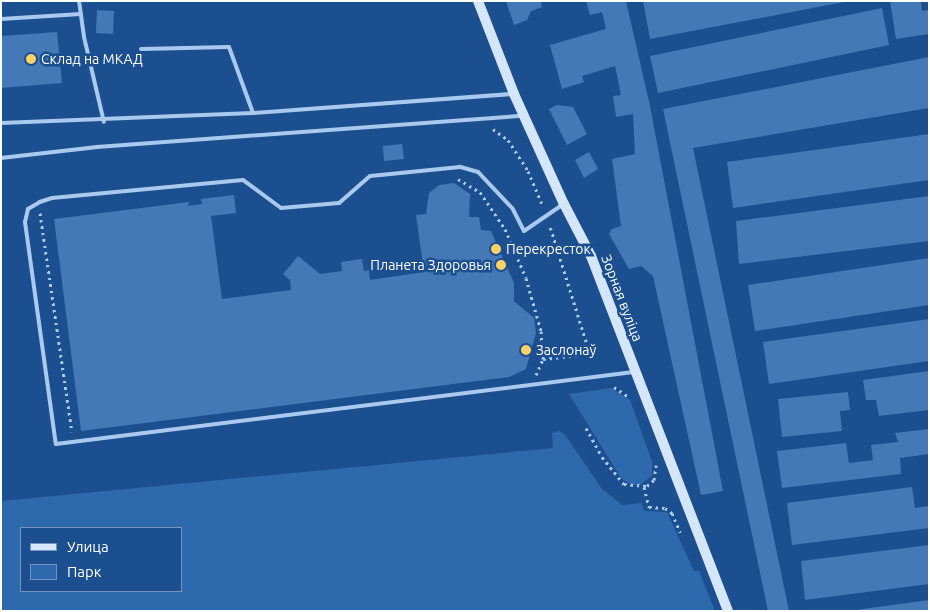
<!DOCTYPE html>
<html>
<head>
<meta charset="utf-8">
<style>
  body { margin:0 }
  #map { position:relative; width:930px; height:612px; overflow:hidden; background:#1b4f8f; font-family:Ubuntu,sans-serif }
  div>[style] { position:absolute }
  .green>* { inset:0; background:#2e69ad }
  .building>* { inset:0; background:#4478b7 }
  .path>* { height:3px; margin-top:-1.5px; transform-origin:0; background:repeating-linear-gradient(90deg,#a9c9ee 0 2.5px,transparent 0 6.5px) }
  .lane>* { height:4px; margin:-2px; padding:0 2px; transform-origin:2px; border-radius:2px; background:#a9c9ee }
  .secondary>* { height:10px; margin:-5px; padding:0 5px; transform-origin:5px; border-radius:5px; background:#d6e6fa }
  .dots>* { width:14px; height:14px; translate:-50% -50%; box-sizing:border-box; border:2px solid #1b4f8f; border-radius:50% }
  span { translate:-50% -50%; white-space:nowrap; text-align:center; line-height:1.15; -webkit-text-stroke:5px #1b4f8f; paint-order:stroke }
  .poi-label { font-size:14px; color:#fff }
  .left { translate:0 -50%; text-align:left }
  .right { translate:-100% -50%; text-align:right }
  .street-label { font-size:14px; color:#fff }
  .frame { position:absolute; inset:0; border:2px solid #fff; pointer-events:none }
  .legend { position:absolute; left:20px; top:527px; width:162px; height:65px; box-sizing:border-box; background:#1b4f8f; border:1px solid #7695bc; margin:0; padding:6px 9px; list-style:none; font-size:15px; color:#fff }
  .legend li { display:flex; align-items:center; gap:10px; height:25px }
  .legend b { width:25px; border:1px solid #7695bc }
</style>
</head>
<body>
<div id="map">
  <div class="green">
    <div style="clip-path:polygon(611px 388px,630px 400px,652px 461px,652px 476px,640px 485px,631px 485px,621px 478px,569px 394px)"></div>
    <div style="clip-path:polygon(evenodd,559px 431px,565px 435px,602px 489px,622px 505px,642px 503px,644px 511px,667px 512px,694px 571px,699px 571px,715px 611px,1px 611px,1px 501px,553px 448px,552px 433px,559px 431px,21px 528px,181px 528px,181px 591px,21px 591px,21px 528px)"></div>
  </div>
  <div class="building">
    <div style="clip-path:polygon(506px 1px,541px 1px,542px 7px,531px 11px,527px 20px,514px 25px)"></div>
    <div style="clip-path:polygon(586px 1px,626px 1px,650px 106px,723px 491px,701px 495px,653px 276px,641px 266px,629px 269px,609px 234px,612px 229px,621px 226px,612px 159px,635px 154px,633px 114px,616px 117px,613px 96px,621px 95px,615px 66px,582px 76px,584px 82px,562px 89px,550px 45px,606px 29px,602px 12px,590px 15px)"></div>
    <div style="clip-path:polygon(643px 1px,844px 1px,844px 2px,650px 39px)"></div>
    <div style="clip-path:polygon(890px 1px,921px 1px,922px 11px,929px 10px,929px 34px,896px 39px)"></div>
    <div style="clip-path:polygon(882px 8px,889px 45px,658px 93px,650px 56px)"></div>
    <div style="clip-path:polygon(97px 10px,114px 11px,113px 34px,96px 33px)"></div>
    <div style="clip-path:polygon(57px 32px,62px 83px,1px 88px,1px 36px)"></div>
    <div style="clip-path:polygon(929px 57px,929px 108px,693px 148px,789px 611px,768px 611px,663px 109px)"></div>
    <div style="clip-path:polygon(557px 105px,573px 107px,587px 134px,567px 145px,549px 109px)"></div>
    <div style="clip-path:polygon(929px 134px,929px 180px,733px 208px,727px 162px)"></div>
    <div style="clip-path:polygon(402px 144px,404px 159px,384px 161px,383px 146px)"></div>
    <div style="clip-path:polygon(589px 152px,598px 169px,584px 178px,575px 160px)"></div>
    <div style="clip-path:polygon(454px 183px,470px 194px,469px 217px,479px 217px,481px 230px,491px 231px,514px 283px,514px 301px,534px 318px,536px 333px,526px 369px,509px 377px,81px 431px,54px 219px,189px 202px,188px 206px,202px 204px,201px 199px,234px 195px,236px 213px,211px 216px,222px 299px,291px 290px,290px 280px,283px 274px,298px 256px,320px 274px,342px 271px,341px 262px,362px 259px,364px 271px,369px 270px,370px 280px,424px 272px,416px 215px,426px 214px,429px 193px,439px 185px)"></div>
    <div style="clip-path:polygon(929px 196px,929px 241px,739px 264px,736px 221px)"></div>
    <div style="clip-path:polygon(929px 258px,929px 305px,755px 331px,748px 285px)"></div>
    <div style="clip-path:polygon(929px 319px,929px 361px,769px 384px,763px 342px)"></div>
    <div style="clip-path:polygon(929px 371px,929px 410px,879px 416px,876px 400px,866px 400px,863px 380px)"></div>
    <div style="clip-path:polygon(848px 392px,850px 410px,840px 411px,842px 431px,782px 437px,778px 399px)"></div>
    <div style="clip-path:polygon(929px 429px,929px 454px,900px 458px,901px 474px,782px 488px,777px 451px,846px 443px,849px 463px,873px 460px,871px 445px,898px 442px,895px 433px)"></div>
    <div style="clip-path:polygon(912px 487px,915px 508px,929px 506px,929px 528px,792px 545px,787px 503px)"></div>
    <div style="clip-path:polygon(929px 545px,929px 584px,805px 600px,801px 561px)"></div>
    <div style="clip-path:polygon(929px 600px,929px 611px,856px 611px,856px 610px)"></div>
  </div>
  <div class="path">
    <div style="left:493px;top:129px;width:19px;rotate:36deg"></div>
    <div style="left:508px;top:140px;width:37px;rotate:57deg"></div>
    <div style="left:528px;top:171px;width:38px;rotate:67deg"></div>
    <div style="left:458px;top:179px;width:26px;rotate:31deg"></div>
    <div style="left:480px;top:192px;width:45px;rotate:56deg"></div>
    <div style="left:505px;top:229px;width:53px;rotate:66.8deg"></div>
    <div style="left:526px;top:278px;width:55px;rotate:74.2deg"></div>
    <div style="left:541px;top:331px;width:28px;rotate:86deg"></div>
    <div style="left:40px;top:213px;width:221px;rotate:81.7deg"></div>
    <div style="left:536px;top:375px;width:17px;rotate:-66deg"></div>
    <div style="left:543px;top:359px;width:47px;rotate:-6.1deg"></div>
    <div style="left:590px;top:354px;width:134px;rotate:-107.4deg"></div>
    <div style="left:614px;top:387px;width:18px;rotate:34deg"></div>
    <div style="left:586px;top:428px;width:33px;rotate:61deg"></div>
    <div style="left:602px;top:457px;width:35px;rotate:51deg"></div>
    <div style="left:624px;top:484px;width:23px;rotate:5deg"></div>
    <div style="left:647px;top:486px;width:9px;rotate:-41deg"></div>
    <div style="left:654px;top:480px;width:15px;rotate:-82deg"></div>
    <div style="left:644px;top:487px;width:21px;rotate:76deg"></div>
    <div style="left:649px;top:507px;width:16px;rotate:4deg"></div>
    <div style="left:665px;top:508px;width:9px;rotate:36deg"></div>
    <div style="left:672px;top:513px;width:21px;rotate:67deg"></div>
  </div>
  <div class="lane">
    <div style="left:79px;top:1px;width:36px;rotate:82deg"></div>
    <div style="left:84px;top:37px;width:87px;rotate:76.8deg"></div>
    <div style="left:1px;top:19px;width:80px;rotate:-3.6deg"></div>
    <div style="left:141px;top:49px;width:88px;rotate:-1.3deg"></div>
    <div style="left:229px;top:47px;width:70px;rotate:70deg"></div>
    <div style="left:1px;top:123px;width:252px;rotate:-2.3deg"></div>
    <div style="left:253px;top:113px;width:259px;rotate:-4.2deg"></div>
    <div style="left:1px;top:158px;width:97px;rotate:-6.5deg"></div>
    <div style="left:97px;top:147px;width:426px;rotate:-4.2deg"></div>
    <div style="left:562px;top:205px;width:46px;rotate:145.6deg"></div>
    <div style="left:524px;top:231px;width:25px;rotate:-117deg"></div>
    <div style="left:513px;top:209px;width:51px;rotate:-133.4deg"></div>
    <div style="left:478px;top:172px;width:19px;rotate:-164deg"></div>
    <div style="left:460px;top:167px;width:90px;rotate:174.3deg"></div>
    <div style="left:370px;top:176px;width:41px;rotate:138.9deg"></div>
    <div style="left:339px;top:203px;width:58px;rotate:175.1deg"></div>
    <div style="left:281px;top:208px;width:47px;rotate:-143.6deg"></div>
    <div style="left:243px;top:180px;width:192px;rotate:174.6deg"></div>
    <div style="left:52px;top:198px;width:13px;rotate:162deg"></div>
    <div style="left:40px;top:202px;width:14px;rotate:150deg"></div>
    <div style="left:28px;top:209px;width:13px;rotate:103deg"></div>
    <div style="left:25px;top:222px;width:224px;rotate:82.1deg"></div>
    <div style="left:56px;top:444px;width:582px;rotate:-7.1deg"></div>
  </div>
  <div class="secondary">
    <div style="left:478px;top:1px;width:100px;rotate:68.8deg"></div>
    <div style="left:514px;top:94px;width:121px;rotate:65.6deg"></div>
    <div style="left:564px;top:204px;width:59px;rotate:62.6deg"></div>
    <div style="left:591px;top:256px;width:381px;rotate:68.9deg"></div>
  </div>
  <div class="dots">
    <div style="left:31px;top:59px;background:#ffd166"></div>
    <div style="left:496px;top:249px;background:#ffd166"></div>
    <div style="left:501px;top:265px;background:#ffd166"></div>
    <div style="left:526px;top:350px;background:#ffd166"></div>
  </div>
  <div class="poi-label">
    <span class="left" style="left:41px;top:59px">Склад на МКАД</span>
    <span class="left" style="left:506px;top:249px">Перекресток</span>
    <span class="right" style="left:491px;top:265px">Планета Здоровья</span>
    <span class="left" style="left:536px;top:350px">Заслонаў</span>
  </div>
  <div class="street-label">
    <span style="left:622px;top:298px;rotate:69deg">Зорная вуліца</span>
  </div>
  <div class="frame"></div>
  <ul class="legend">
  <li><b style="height:6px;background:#d6e6fa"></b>Улица</li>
  <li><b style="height:14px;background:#2e69ad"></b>Парк</li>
  </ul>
</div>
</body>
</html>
